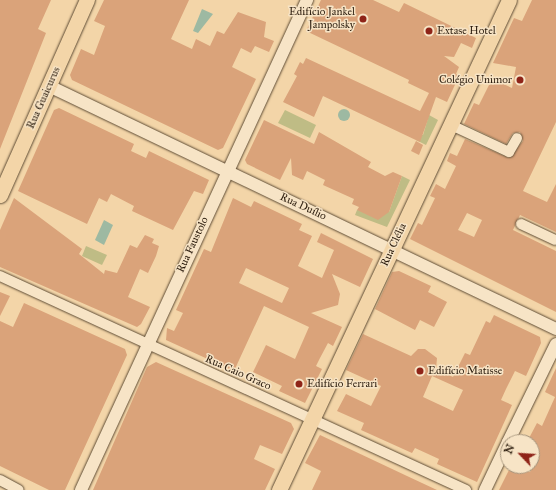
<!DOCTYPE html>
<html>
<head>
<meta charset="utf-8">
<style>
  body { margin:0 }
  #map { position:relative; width:556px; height:490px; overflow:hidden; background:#f3d5a8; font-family:"IM FELL Great Primer",serif }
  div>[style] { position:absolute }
  .green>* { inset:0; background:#bfbc85 }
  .water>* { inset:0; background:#9db9a2 }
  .round { border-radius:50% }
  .building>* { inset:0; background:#daa37a }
  .roads { filter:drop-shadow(0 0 1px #5e4c35) drop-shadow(0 0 1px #5e4c35) }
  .minor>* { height:10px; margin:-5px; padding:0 5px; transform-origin:5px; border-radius:5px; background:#f7e4c6 }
  .tertiary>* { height:12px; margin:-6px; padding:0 6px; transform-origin:6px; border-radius:6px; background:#f7e4c6 }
  .primary>* { height:15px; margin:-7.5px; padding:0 7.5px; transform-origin:7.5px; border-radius:7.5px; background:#f3d5a8 }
  .dots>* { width:11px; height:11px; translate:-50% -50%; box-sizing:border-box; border:2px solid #f7e4c6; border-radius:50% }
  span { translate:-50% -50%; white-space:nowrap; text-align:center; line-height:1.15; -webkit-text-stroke:3px #f7e4c6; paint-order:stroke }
  .poi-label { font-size:11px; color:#2d1e0f }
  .right { translate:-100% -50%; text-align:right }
  .left { translate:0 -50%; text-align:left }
  .street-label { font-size:11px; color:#2d1e0f }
  .north { position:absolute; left:500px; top:434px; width:40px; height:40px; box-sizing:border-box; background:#f7e4c6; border:1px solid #a6957d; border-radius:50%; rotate:295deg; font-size:11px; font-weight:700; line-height:16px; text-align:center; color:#2d1e0f }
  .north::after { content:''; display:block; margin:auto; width:14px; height:18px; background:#8f2418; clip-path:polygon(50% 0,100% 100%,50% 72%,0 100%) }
</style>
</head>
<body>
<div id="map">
  <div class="green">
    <div style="clip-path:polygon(285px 110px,316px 125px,310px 138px,278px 123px)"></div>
    <div style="clip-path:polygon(429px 115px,438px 120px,426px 145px,416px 140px,420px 134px,423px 135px)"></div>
    <div style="clip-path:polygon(402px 176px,410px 180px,387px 227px,355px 215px,357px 210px,389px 212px)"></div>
    <div style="clip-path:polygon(86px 246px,107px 255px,102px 265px,82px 256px)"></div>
  </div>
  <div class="water">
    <div style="clip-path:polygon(202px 9px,213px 14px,198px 33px,193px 31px)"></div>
    <div class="round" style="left:338px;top:109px;width:12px;height:12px"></div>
    <div style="clip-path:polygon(104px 220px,113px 225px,104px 245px,95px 240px)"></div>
  </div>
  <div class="building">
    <div style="clip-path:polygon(0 0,51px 0,38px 29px,46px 33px,0 149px)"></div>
    <div style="clip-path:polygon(104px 0,189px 0,171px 39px,192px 49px,196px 39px,210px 46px,217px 31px,224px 34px,238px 12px,266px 22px,264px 37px,274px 41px,269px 52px,255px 46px,251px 53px,241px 48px,232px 67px,256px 79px,223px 148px,218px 150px,72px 80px,70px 75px,81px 49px,94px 55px,105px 26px,94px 21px)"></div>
    <div style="clip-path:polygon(321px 0,373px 0,399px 12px,404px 3px,476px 38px,472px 48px,461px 43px,454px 57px,444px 56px,459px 67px,456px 74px,459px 76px,447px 102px,436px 97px,420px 142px,323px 96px,314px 117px,283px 102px,297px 76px,294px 74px,300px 62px,303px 64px,306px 58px,420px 111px,429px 93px,408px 83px,409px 80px,306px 31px)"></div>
    <div style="clip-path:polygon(evenodd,532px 0,556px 0,556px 122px,523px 191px,547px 202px,556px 184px,556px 232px,520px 215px,513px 230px,556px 251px,556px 312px,410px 239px,418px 223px,422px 225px,435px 198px,430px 196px,436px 184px,445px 189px,456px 166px,447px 161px,450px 153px,457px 156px,465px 139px,509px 158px,523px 141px,520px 132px,513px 133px,506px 144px,464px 124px,474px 103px,479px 105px,492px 79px,512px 88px,516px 67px,493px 63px,514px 18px,522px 21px,532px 0,467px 213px,482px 220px,474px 237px,458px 230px,467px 213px)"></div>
    <div style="clip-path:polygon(59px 108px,134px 144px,131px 151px,146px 158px,149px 151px,209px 180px,203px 194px,194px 191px,173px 230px,132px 211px,134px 206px,111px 194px,107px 202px,99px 198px,87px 224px,18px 191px,54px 110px)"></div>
    <div style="clip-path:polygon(264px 120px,314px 144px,319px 132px,371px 162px,368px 167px,385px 176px,393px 172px,402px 176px,389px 212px,378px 220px,357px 210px,359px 207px,352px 204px,354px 199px,323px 185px,325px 180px,307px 171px,303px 180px,292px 175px,291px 158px,280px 180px,247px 164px,245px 160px)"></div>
    <div style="clip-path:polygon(416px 141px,423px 145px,419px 155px,411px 151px)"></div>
    <div style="clip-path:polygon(14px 198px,82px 249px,79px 254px,104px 274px,105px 270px,117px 273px,130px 245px,137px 248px,145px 235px,154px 239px,152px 243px,159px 246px,156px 256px,148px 273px,140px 269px,128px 297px,150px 307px,141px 324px,137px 327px,0 267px,0 230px)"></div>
    <div style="clip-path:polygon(evenodd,233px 198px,251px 207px,254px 201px,302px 224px,299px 230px,312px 236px,298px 266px,322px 278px,334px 250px,317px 242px,321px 233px,373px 259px,360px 287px,332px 274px,340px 294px,338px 305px,311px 313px,342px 327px,333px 346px,328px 343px,320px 358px,316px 366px,322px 369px,305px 403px,279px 391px,282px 386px,253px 372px,266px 345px,295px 359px,309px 327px,264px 306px,234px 371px,166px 340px,167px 328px,174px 331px,183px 313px,176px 310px,204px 249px,211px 252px,233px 198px,246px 268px,289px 288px,282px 303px,239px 283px,246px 268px)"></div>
    <div style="clip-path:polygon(399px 271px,431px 286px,428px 292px,447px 302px,434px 327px,420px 320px,415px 330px,375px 309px,392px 272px)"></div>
    <div style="clip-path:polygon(0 292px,10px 296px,0 316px)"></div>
    <div style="clip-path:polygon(24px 303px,125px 349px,127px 355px,65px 490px,49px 490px,0 466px,0 321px,13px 327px)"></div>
    <div style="clip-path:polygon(evenodd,494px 315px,540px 337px,541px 343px,526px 376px,515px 371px,506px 389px,501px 400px,512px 405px,477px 482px,437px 464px,439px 459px,415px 448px,412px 453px,361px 430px,364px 423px,337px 411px,346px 394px,371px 406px,381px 386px,346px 370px,363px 334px,411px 356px,418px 349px,425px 349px,437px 358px,436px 369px,453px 377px,465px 353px,470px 355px,486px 321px,490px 323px,494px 315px,432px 376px,463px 390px,453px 411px,423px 397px,432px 376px)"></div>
    <div style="clip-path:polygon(156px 362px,291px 423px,294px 429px,282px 454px,260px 445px,254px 459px,275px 469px,265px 490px,93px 490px,147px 367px)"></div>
    <div style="clip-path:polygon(556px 368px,556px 490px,499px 490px,511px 466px,530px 472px,537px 457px,532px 455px,532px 442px,527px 442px,537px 423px,542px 426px,555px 397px,545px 392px)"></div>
    <div style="clip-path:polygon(320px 435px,407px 476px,437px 490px,312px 490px,321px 471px,305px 463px)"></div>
  </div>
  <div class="roads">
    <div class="minor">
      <div style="left:451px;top:125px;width:64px;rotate:25deg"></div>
      <div style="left:509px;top:152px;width:16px;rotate:-60deg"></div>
      <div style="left:521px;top:224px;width:38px;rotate:25deg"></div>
      <div style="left:0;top:276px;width:513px;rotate:24.67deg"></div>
      <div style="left:0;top:480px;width:21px;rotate:28deg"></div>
    </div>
    <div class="tertiary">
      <div style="left:49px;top:86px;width:562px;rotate:25.61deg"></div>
      <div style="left:508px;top:442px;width:109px;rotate:-63.9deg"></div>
      <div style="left:81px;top:490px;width:540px;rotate:-65.24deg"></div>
      <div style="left:485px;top:490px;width:53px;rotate:-64.4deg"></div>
    </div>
    <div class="primary">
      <div style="left:0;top:195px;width:214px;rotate:-66deg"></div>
      <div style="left:279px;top:490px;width:541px;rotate:-64.86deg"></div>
    </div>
  </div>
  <div class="dots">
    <div style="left:363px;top:19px;background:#8f2418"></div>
    <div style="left:429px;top:31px;background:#8f2418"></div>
    <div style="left:520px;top:80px;background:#8f2418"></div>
    <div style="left:420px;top:371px;background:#8f2418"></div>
    <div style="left:299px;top:384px;background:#8f2418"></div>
  </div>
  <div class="poi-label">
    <span class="right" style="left:355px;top:19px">Edifício Jankel<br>Jampolsky</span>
    <span class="left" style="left:437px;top:31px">Extase Hotel</span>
    <span class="right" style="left:512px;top:80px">Colégio Unimor</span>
    <span class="left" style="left:428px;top:371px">Edifício Matisse</span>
    <span class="left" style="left:307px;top:384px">Edifício Ferrari</span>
  </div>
  <div class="street-label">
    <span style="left:44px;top:98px;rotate:-66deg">Rua Guaicurus</span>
    <span style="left:303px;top:207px;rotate:25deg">Rua Duílio</span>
    <span style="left:193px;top:245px;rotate:-65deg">Rua Faustolo</span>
    <span style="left:394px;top:245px;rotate:-65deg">Rua Clélia</span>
    <span style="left:238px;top:373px;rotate:24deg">Rua Caio Graco</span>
  </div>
  <div class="north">N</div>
</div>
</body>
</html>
